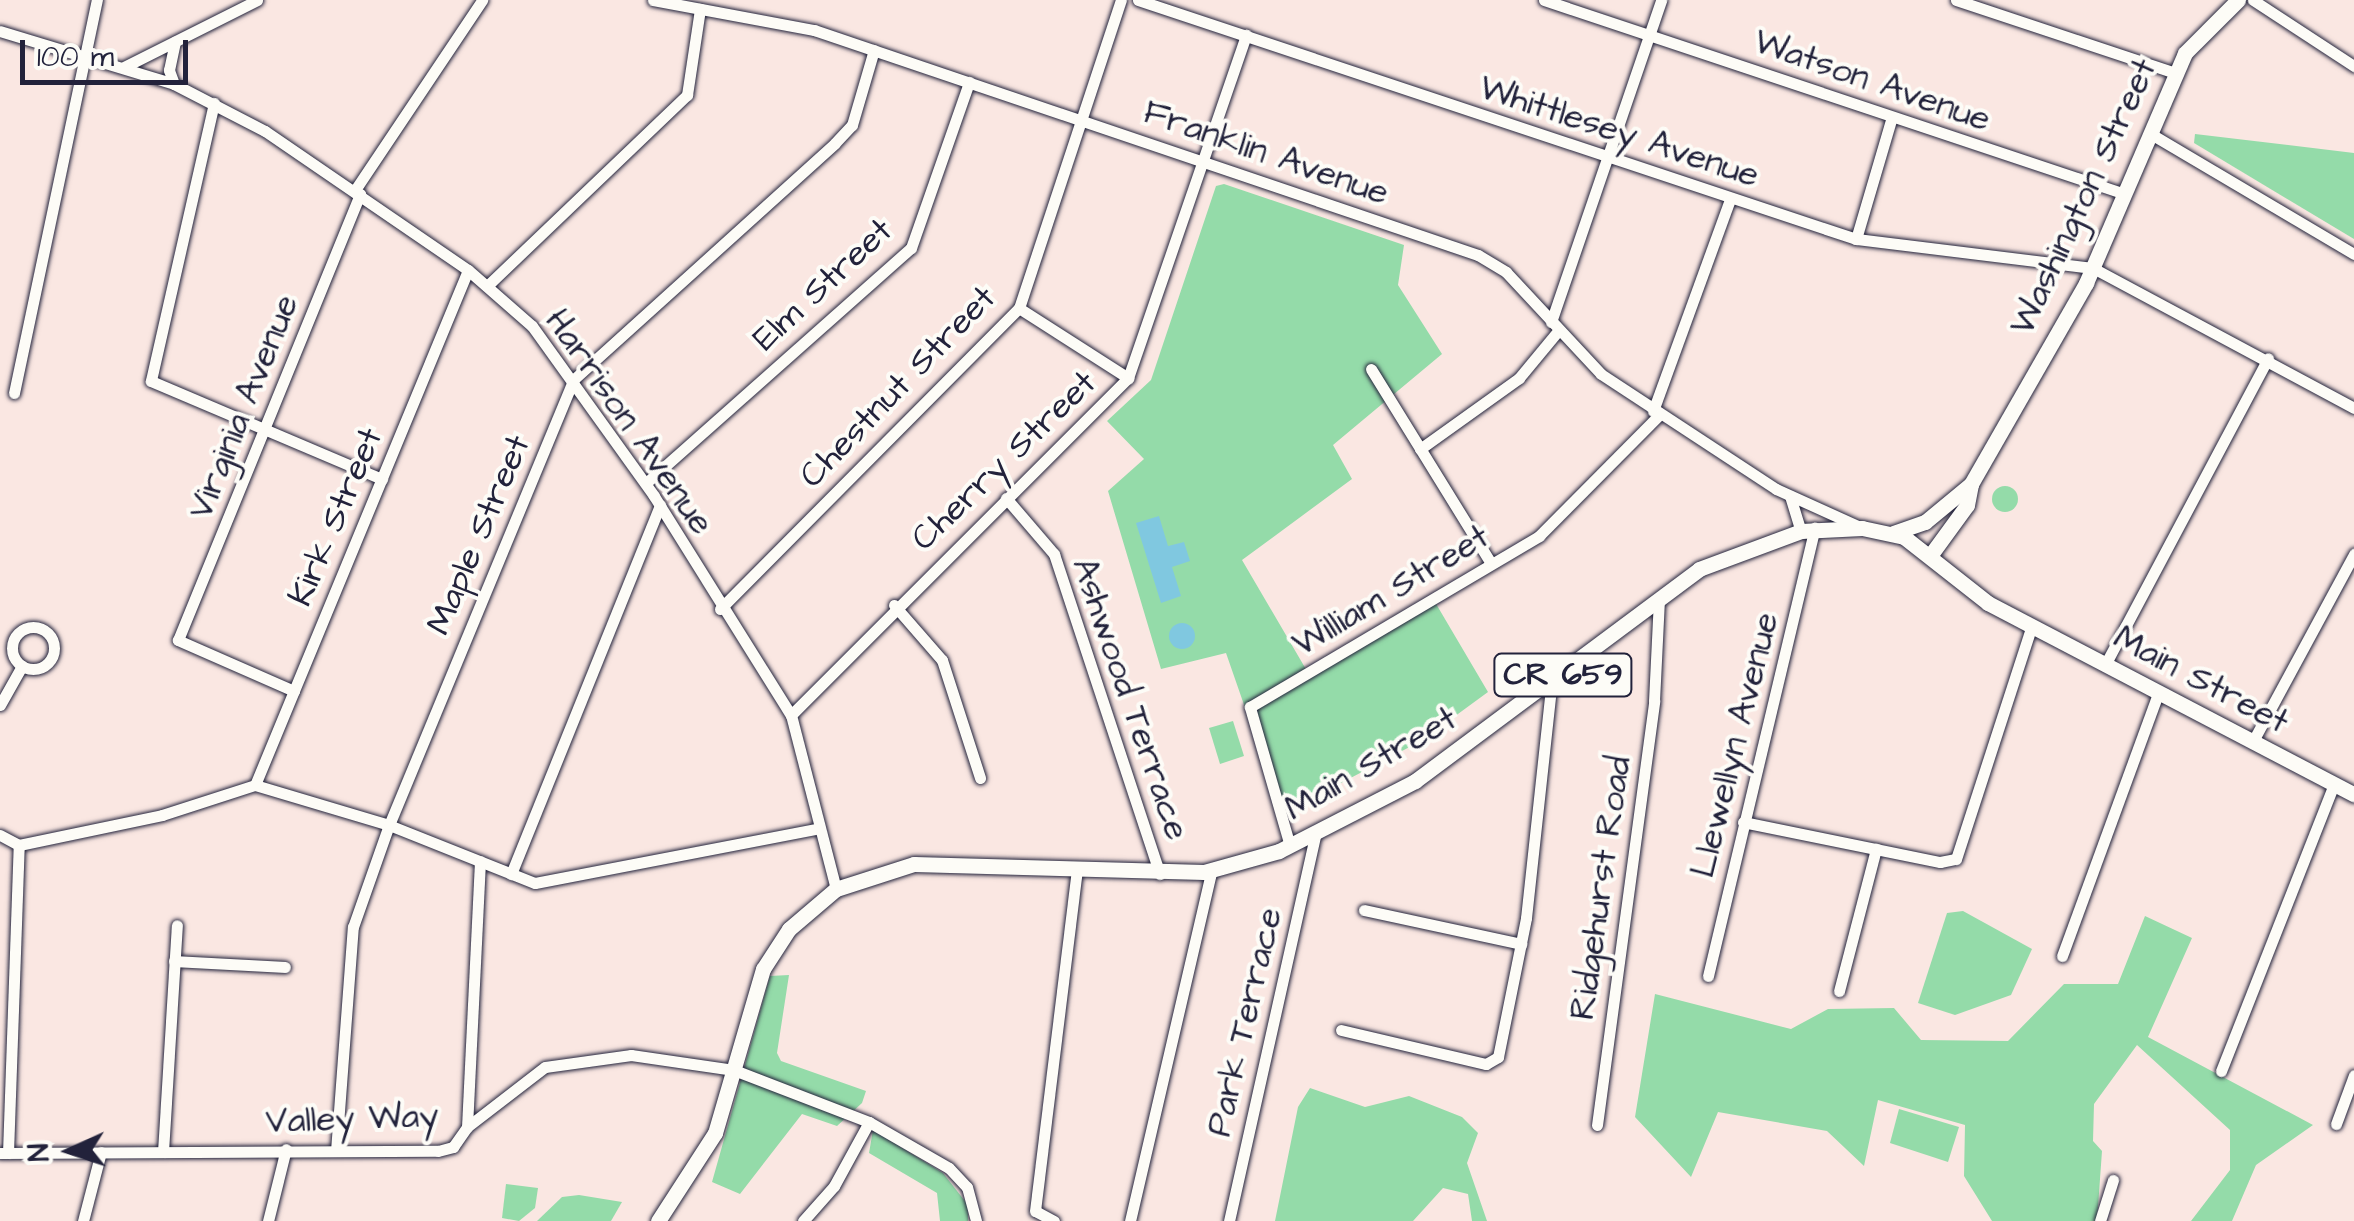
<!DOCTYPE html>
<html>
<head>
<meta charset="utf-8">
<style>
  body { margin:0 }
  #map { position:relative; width:2354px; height:1221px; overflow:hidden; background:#fae7e2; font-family:"Architects Daughter",sans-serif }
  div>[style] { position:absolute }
  .green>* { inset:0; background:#94dba9 }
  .round { border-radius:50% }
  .water>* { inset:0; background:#80c8e0 }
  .roads { filter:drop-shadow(0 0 2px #22223b) drop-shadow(0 0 2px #22223b) }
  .minor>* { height:11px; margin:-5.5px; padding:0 5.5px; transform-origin:5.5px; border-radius:5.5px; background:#fdfcf7 }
  .minor>.ring { margin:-5.5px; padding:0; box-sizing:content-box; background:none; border:11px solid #fdfcf7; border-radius:50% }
  .major>* { height:15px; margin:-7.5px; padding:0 7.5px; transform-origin:7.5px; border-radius:7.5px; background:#fdfcf7 }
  span { translate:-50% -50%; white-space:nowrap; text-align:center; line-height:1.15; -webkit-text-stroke:8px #fdfcf7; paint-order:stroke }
  .shield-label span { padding:2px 8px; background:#fdfcf7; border:2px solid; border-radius:8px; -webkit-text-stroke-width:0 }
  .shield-label { font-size:32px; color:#22223b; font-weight:700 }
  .street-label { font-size:35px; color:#22223b }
  .north { position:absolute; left:20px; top:1101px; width:100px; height:100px; -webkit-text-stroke:8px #fdfcf7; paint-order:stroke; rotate:267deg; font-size:28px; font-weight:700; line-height:40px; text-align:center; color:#22223b }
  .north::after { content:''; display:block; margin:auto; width:35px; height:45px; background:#22223b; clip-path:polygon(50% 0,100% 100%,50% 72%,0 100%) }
  .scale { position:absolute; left:20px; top:40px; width:168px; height:45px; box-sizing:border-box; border:5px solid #22223b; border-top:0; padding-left:12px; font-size:30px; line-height:35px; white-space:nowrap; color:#22223b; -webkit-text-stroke:8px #fdfcf7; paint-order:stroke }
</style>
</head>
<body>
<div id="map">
  <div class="green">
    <div style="clip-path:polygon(2195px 134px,2354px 153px,2354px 239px,2194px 143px)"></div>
    <div style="clip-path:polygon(1224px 184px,1404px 245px,1398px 285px,1442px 354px,1333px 445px,1352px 479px,1242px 560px,1307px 671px,1432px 597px,1488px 692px,1421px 741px,1282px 814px,1226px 653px,1161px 669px,1108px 491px,1144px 459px,1107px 421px,1151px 380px,1216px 186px)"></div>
    <div class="round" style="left:1992px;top:486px;width:26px;height:26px"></div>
    <div style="clip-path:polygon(1233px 721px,1244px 756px,1220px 764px,1209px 728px)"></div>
    <div style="clip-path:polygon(1963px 911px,2032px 949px,2011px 995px,1955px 1015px,1918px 1003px,1947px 913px)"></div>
    <div style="clip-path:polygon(2145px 916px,2192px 938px,2148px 1037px,2313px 1125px,2256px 1165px,2232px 1221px,2191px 1221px,2230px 1170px,2230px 1130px,2137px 1045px,2094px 1104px,2093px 1141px,2102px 1151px,2097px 1221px,1992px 1221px,1964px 1176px,1965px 1125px,1878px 1100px,1864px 1166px,1827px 1131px,1718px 1112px,1691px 1177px,1635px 1117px,1655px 994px,1791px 1029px,1828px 1009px,1894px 1008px,1921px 1040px,2008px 1041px,2064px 984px,2118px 984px)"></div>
    <div style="clip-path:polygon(789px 975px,777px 1053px,781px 1061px,866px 1091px,862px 1103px,837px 1126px,802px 1114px,740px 1194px,712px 1182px,770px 976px)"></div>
    <div style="clip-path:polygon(1310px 1088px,1365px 1107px,1409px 1096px,1462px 1117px,1478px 1133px,1467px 1163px,1487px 1221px,1472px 1221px,1468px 1194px,1443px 1188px,1413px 1221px,1275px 1221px,1298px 1107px)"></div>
    <div style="clip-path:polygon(1899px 1109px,1959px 1127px,1948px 1162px,1890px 1143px)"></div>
    <div style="clip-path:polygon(873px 1130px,943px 1173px,968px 1205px,968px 1221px,940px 1221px,937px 1193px,869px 1153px)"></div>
    <div style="clip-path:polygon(506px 1184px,538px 1188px,535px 1208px,519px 1221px,502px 1218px)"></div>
    <div style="clip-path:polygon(579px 1195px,622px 1202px,611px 1221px,537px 1221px,562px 1197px)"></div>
  </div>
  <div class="water">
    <div style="clip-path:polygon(1159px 516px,1168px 546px,1184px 542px,1190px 561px,1172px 567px,1181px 596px,1161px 603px,1136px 523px)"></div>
    <div class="round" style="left:1169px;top:623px;width:26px;height:26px"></div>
  </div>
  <div class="roads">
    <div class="minor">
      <div style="left:653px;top:0;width:164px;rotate:10.6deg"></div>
      <div style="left:814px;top:30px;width:701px;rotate:18.72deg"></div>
      <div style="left:1478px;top:255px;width:33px;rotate:31deg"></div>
      <div style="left:1506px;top:272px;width:139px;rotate:47deg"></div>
      <div style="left:1601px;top:374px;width:209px;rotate:33.3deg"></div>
      <div style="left:1776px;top:489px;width:94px;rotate:24.4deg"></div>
      <div style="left:1138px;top:0;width:757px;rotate:18.41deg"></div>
      <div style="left:1856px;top:239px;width:239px;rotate:7deg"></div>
      <div style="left:2093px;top:268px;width:296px;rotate:28.2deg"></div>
      <div style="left:1544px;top:0;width:613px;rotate:18.46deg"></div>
      <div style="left:1956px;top:0;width:232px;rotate:18.4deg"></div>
      <div style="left:2253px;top:0;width:121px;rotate:33.2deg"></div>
      <div style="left:0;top:31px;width:182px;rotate:16.9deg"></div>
      <div style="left:174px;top:84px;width:102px;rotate:27.3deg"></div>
      <div style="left:265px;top:131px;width:246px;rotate:34.4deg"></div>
      <div style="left:468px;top:270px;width:85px;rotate:41.2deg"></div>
      <div style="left:532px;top:326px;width:209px;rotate:54.3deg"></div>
      <div style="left:654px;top:496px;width:258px;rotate:58deg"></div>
      <div style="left:791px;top:715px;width:180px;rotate:75.5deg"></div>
      <div style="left:124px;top:67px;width:149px;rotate:-26.7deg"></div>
      <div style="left:174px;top:84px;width:15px;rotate:-110deg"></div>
      <div style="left:169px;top:70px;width:29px;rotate:-78deg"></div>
      <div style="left:214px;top:103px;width:285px;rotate:102.8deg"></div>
      <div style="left:151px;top:381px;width:251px;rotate:23deg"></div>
      <div style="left:2151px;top:134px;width:236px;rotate:30.6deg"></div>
      <div style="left:355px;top:190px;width:229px;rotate:-56.2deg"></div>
      <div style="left:1856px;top:239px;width:127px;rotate:-73.6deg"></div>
      <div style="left:487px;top:286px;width:277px;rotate:-43.7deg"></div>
      <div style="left:687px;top:95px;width:87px;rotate:-81.4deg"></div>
      <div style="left:1019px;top:308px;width:130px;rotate:32.7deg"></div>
      <div style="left:1551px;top:322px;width:340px;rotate:-71.1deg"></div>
      <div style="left:1371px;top:369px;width:228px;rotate:58.3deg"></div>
      <div style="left:14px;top:393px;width:402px;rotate:-78.1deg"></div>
      <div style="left:1653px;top:411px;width:226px;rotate:-70deg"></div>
      <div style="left:1420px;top:449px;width:122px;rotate:-35.6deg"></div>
      <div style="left:1519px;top:378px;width:61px;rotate:-50.3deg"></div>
      <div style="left:646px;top:483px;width:354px;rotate:-41.6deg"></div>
      <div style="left:911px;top:248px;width:176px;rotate:-70.7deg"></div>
      <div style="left:1790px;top:496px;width:37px;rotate:73deg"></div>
      <div style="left:1006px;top:498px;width:74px;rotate:49.4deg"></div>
      <div style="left:1054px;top:554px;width:337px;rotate:71.7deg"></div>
      <div style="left:894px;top:605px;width:73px;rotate:48.9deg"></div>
      <div style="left:942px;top:660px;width:124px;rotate:72.1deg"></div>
      <div style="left:720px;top:609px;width:424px;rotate:-45.2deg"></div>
      <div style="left:1019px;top:308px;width:324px;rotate:-71.7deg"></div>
      <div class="ring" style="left:12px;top:627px;width:31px;height:31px"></div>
      <div style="left:2106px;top:663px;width:345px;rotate:-62deg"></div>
      <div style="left:294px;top:691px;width:127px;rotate:-156.3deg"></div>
      <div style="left:178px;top:640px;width:482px;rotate:-67.8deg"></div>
      <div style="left:0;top:705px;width:45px;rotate:-60.6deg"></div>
      <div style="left:791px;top:715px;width:477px;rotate:-45deg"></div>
      <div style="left:1128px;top:378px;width:363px;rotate:-71deg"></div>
      <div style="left:2253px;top:741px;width:213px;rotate:-61.6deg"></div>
      <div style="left:255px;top:785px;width:557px;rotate:-67.53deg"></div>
      <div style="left:1743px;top:822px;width:201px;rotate:11.5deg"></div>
      <div style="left:1940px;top:862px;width:16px;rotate:-11deg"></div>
      <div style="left:1956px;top:859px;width:246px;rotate:-72deg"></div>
      <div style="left:0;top:835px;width:21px;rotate:28deg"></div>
      <div style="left:19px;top:845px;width:146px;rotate:-11.8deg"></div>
      <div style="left:162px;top:815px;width:98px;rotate:-17.9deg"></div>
      <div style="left:255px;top:785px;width:140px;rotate:16.6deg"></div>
      <div style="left:389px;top:825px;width:157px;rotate:21.7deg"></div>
      <div style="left:535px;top:883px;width:285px;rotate:-10.9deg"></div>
      <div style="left:1290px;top:846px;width:145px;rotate:-106.1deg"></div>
      <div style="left:1250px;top:707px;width:336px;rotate:-30.6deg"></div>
      <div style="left:1539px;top:536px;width:170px;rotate:-45.2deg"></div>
      <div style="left:511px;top:874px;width:398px;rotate:-68deg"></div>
      <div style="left:1364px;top:910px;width:161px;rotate:12.2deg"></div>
      <div style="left:2062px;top:956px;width:282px;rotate:-69.9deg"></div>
      <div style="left:174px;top:961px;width:111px;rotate:3.1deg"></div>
      <div style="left:1708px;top:976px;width:461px;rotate:-76.6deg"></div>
      <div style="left:1839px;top:991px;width:147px;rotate:-75.4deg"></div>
      <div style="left:1341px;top:1030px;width:149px;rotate:13.2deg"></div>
      <div style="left:1486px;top:1064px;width:14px;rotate:-30deg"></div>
      <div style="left:1498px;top:1057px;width:142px;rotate:-78.6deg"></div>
      <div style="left:1526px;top:918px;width:233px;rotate:-83.8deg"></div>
      <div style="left:2221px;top:1071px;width:308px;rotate:-68.5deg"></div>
      <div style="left:2336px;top:1124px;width:52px;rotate:-69.8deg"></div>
      <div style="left:1597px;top:1125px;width:428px;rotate:-82.3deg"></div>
      <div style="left:1654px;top:701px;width:103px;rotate:-87.2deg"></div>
      <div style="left:467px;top:1127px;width:266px;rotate:-87.2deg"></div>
      <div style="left:336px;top:1151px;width:225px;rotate:-85.7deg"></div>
      <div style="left:353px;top:927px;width:108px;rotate:-70.6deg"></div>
      <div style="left:389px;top:825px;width:482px;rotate:-67.5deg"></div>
      <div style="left:573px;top:380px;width:353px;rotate:-42.1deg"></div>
      <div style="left:835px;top:143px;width:25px;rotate:-47deg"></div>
      <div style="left:852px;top:125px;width:78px;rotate:-73.7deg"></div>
      <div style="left:163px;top:1152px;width:227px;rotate:-86.5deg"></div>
      <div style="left:0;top:1153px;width:438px;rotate:-0.3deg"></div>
      <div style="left:438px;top:1151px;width:16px;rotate:-15deg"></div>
      <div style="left:453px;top:1147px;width:24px;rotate:-55deg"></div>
      <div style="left:467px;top:1127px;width:98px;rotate:-37.6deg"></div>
      <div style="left:545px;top:1067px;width:87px;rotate:-7.9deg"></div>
      <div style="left:631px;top:1055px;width:104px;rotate:8.3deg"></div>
      <div style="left:734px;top:1070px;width:145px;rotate:21.1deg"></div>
      <div style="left:869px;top:1122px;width:92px;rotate:29.9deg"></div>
      <div style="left:949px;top:1168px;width:26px;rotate:47deg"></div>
      <div style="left:967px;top:1187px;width:35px;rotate:75deg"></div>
      <div style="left:8px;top:1153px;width:308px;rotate:-88deg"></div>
      <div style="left:83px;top:1221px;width:71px;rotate:-75.4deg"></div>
      <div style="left:268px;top:1221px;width:74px;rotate:-76deg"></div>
      <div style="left:803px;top:1221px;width:47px;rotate:-48.5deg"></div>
      <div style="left:834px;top:1186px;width:73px;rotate:-61.3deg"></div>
      <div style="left:1054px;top:1221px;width:21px;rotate:-152deg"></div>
      <div style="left:1035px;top:1211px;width:343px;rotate:-83deg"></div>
      <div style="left:1130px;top:1221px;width:360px;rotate:-76.9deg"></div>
      <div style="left:1229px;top:1221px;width:395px;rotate:-77.4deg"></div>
      <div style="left:2100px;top:1221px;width:43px;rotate:-72.4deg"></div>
    </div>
    <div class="major">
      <div style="left:1893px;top:533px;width:34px;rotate:-19deg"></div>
      <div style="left:1925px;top:522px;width:60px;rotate:-39.6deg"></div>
      <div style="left:1932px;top:553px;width:59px;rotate:-53.9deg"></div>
      <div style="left:1967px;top:505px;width:21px;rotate:-79deg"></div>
      <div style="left:1971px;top:484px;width:232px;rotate:-60.2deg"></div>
      <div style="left:2086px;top:283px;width:250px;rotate:-66.7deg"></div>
      <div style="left:2185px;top:53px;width:75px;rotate:-45deg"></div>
      <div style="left:658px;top:1221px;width:105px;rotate:-57.1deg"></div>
      <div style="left:715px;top:1133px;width:171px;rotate:-73.7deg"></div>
      <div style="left:763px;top:969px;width:48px;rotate:-57deg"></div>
      <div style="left:789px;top:929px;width:62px;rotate:-40.4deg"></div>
      <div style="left:836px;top:889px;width:82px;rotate:-17.8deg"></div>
      <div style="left:914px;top:864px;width:290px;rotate:1.6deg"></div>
      <div style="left:1204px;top:872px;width:78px;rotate:-15.6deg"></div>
      <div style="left:1279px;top:851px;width:153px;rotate:-27.2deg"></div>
      <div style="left:1415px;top:781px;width:354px;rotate:-36.7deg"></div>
      <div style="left:1699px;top:569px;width:109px;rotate:-20.4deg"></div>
      <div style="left:1801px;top:531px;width:61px;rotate:-2.8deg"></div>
      <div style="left:1862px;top:528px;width:43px;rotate:12.1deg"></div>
      <div style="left:1904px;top:537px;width:107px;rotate:38.2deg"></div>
      <div style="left:1988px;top:603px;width:413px;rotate:27.6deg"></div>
    </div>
  </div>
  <div class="shield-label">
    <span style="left:1563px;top:675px">CR 659</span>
  </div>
  <div class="street-label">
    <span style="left:1872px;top:81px;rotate:19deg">Watson Avenue</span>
    <span style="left:1619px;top:132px;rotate:18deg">Whittlesey Avenue</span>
    <span style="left:1266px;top:153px;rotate:19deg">Franklin Avenue</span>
    <span style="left:2084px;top:197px;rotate:-65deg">Washington Street</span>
    <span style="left:823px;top:285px;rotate:-43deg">Elm Street</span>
    <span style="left:898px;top:387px;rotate:-46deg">Chestnut Street</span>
    <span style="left:244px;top:407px;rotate:-68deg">Virginia Avenue</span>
    <span style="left:629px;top:422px;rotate:55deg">Harrison Avenue</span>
    <span style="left:1004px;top:461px;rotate:-44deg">Cherry Street</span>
    <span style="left:336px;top:517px;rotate:-67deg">Kirk Street</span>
    <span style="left:479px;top:535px;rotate:-67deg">Maple Street</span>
    <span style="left:1391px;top:591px;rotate:-31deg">William Street</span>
    <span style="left:2201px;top:680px;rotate:28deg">Main Street</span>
    <span style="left:1130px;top:699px;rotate:71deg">Ashwood Terrace</span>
    <span style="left:1735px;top:745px;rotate:-76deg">Llewellyn Avenue</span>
    <span style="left:1371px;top:764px;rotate:-30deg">Main Street</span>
    <span style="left:1601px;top:888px;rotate:-82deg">Ridgehurst Road</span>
    <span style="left:1245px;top:1022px;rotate:-77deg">Park Terrace</span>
    <span style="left:352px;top:1119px;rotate:-2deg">Valley Way</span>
  </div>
  <div class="north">N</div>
  <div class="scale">100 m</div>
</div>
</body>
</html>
